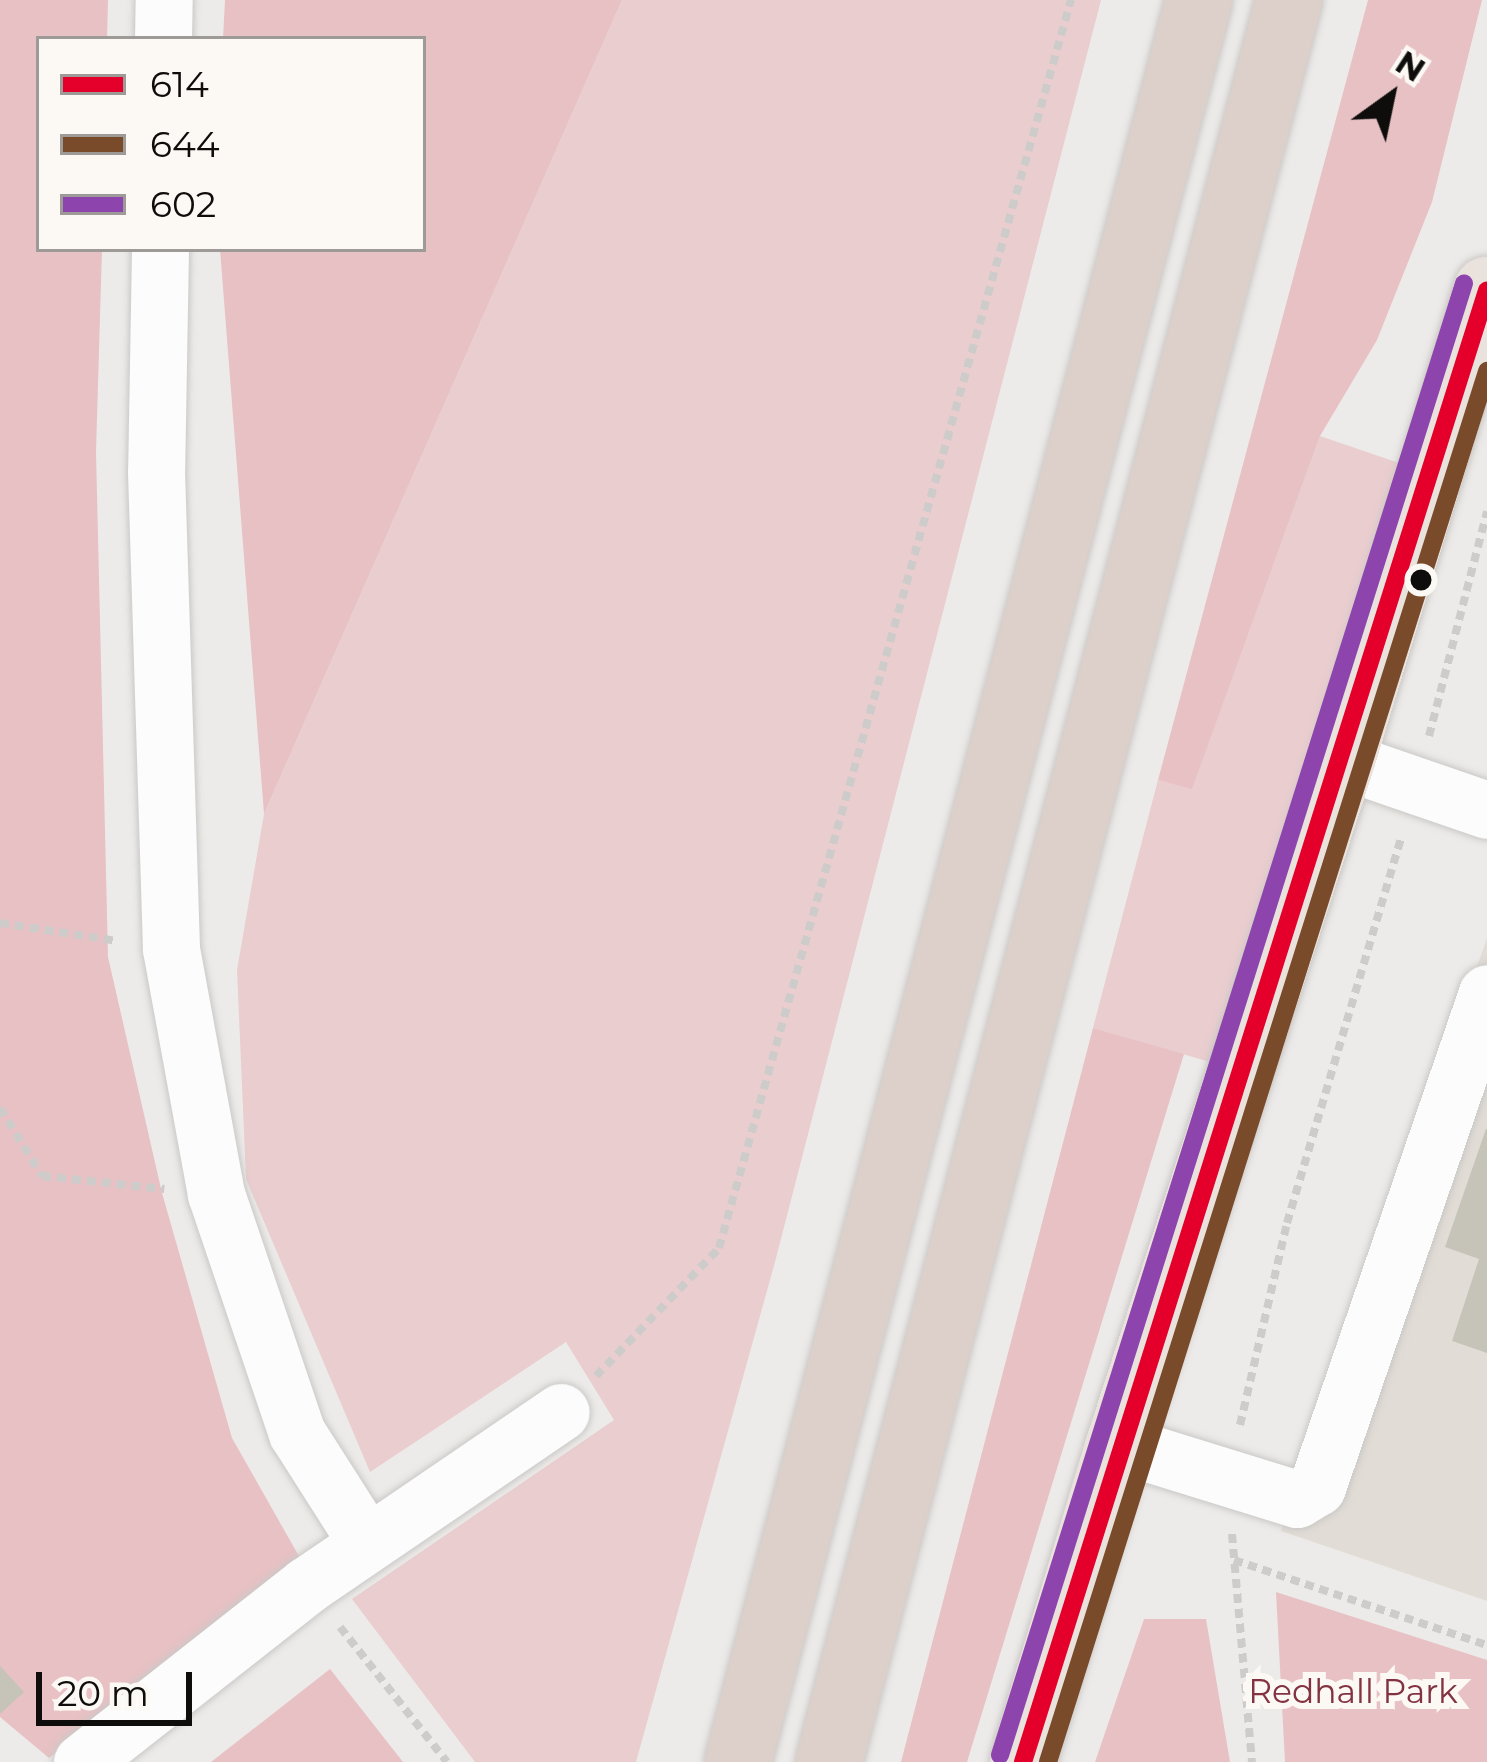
<!DOCTYPE html>
<html>
<head>
<meta charset="utf-8">
<style>
  body { margin:0 }
  #map { position:relative; width:1487px; height:1762px; overflow:hidden; background:#edebe9; font-family:Montserrat,sans-serif }
  div>[style] { position:absolute }
  .built>* { inset:0; background:#e2dcd6 }
  .green>* { inset:0; background:#eacdcf }
  .forest>* { inset:0; background:#e7c1c4 }
  .building>* { inset:0; background:#c6c4b8 }
  .path>* { height:8px; margin-top:-4px; transform-origin:0; background:repeating-linear-gradient(90deg,#cdcccb 0 9px,transparent 0 15px) }
  .roads { filter:drop-shadow(0 0 3px #cac9c7) drop-shadow(0 0 3px #cac9c7) }
  .minor>* { height:57px; margin:-28.5px; padding:0 28.5px; transform-origin:28.5px; border-radius:28.5px; background:#fcfcfc }
  .major>* { height:66px; margin:-33px; padding:0 33px; transform-origin:33px; border-radius:33px; background:#eae2dd }
  .highway>* { height:66px; margin:-33px; padding:0 33px; transform-origin:33px; border-radius:33px; background:#ddcfc9 }
  .bus-1>* { height:18px; margin:-9px; padding:0 9px; transform-origin:9px; border-radius:9px; background:#e4002b }
  .bus-2>* { height:18px; margin:-9px; padding:0 9px; transform-origin:9px; border-radius:9px; background:#7a4b2a }
  .bus-3>* { height:18px; margin:-9px; padding:0 9px; transform-origin:9px; border-radius:9px; background:#8e44ad }
  .dots>* { width:33px; height:33px; translate:-50% -50%; box-sizing:border-box; border:6px solid #fcf8f4; border-radius:50% }
  span { translate:-50% -50%; white-space:nowrap; text-align:center; line-height:1.15; -webkit-text-stroke:12px #fcf8f4; paint-order:stroke }
  .park-label { font-size:33px; color:#823240 }
  .legend { position:absolute; left:36px; top:36px; width:390px; height:216px; box-sizing:border-box; background:#fcf8f4; border:3px solid #9d9a97; margin:0; padding:15px 21px; list-style:none; font-size:36px; color:#0e0d0b }
  .legend li { display:flex; align-items:center; gap:24px; height:60px }
  .legend b { width:60px; border:3px solid #9d9a97 }
  .north { position:absolute; left:1331px; top:36px; width:120px; height:120px; -webkit-text-stroke:9px #fcf8f4; paint-order:stroke; rotate:33deg; font-size:33px; font-weight:700; line-height:48px; text-align:center; color:#0e0d0b }
  .north::after { content:''; display:block; margin:auto; width:42px; height:54px; background:#0e0d0b; clip-path:polygon(50% 0,100% 100%,50% 72%,0 100%) }
  .scale { position:absolute; left:36px; top:1672px; width:156px; height:54px; box-sizing:border-box; border:6px solid #0e0d0b; border-top:0; padding-left:15px; font-size:36px; line-height:42px; white-space:nowrap; color:#0e0d0b; -webkit-text-stroke:9px #fcf8f4; paint-order:stroke }
</style>
</head>
<body>
<div id="map">
  <div class="built">
    <div style="clip-path:polygon(1487px 938px,1487px 1601px,1281px 1531px)"></div>
  </div>
  <div class="green">
    <div style="clip-path:polygon(622px 0,1101px 0,775px 1262px,636px 1762px,475px 1762px,352px 1599px,614px 1420px,566px 1342px,370px 1472px,246px 1179px,237px 970px,264px 814px)"></div>
    <div style="clip-path:polygon(1320px 436px,1399px 463px,1210px 1062px,1093px 1028px,1158px 780px,1192px 788px)"></div>
  </div>
  <div class="forest">
    <div style="clip-path:polygon(0 0,108px 0,107px 39px,39px 39px,39px 249px,102px 249px,96px 452px,108px 957px,162px 1193px,232px 1438px,300px 1558px,49px 1758px,0 1717px)"></div>
    <div style="clip-path:polygon(225px 0,622px 0,264px 814px,220px 249px,423px 249px,423px 39px,223px 39px)"></div>
    <div style="clip-path:polygon(1368px 0,1482px 0,1432px 202px,1377px 340px,1320px 436px,1192px 789px,1158px 780px)"></div>
    <div style="clip-path:polygon(1093px 1028px,1184px 1054px,967px 1762px,901px 1762px)"></div>
    <div style="clip-path:polygon(1276px 1592px,1487px 1660px,1487px 1762px,1285px 1762px)"></div>
    <div style="clip-path:polygon(1144px 1619px,1206px 1619px,1230px 1762px,1095px 1762px)"></div>
    <div style="clip-path:polygon(330px 1669px,403px 1762px,211px 1762px)"></div>
  </div>
  <div class="building">
    <div style="clip-path:polygon(1486px 1129px,1487px 1129px,1487px 1353px,1452px 1341px,1479px 1259px,1445px 1247px)"></div>
    <div style="clip-path:polygon(0 1666px,24px 1692px,0 1714px)"></div>
  </div>
  <div class="path">
    <div style="left:1429px;top:736px;width:232px;rotate:-75.5deg"></div>
    <div style="left:0;top:923px;width:118px;rotate:8.7deg"></div>
    <div style="left:0;top:1108px;width:80px;rotate:58.3deg"></div>
    <div style="left:42px;top:1176px;width:123px;rotate:6.1deg"></div>
    <div style="left:596px;top:1376px;width:178px;rotate:-46.1deg"></div>
    <div style="left:719px;top:1248px;width:1297px;rotate:-74.25deg"></div>
    <div style="left:1240px;top:1425px;width:207px;rotate:-76.9deg"></div>
    <div style="left:1287px;top:1223px;width:402px;rotate:-73.5deg"></div>
    <div style="left:1232px;top:1534px;width:229px;rotate:85deg"></div>
    <div style="left:1234px;top:1560px;width:267px;rotate:18.6deg"></div>
    <div style="left:340px;top:1627px;width:172px;rotate:51.6deg"></div>
  </div>
  <div class="roads">
    <div class="minor">
      <div style="left:163px;top:39px;width:39px;rotate:-89deg"></div>
      <div style="left:160px;top:249px;width:222px;rotate:91deg"></div>
      <div style="left:156px;top:471px;width:478px;rotate:88.2deg"></div>
      <div style="left:171px;top:949px;width:249px;rotate:79.6deg"></div>
      <div style="left:216px;top:1194px;width:252px;rotate:71.3deg"></div>
      <div style="left:297px;top:1433px;width:130px;rotate:57.5deg"></div>
      <div style="left:1342px;top:760px;width:153px;rotate:19deg"></div>
      <div style="left:1119px;top:1444px;width:186px;rotate:17.2deg"></div>
      <div style="left:1297px;top:1499px;width:23px;rotate:-31deg"></div>
      <div style="left:1317px;top:1487px;width:522px;rotate:-71.01deg"></div>
      <div style="left:82px;top:1762px;width:286px;rotate:-38.2deg"></div>
      <div style="left:307px;top:1585px;width:307px;rotate:-34.3deg"></div>
    </div>
    <div class="major">
      <div style="left:1023px;top:1762px;width:332px;rotate:-73.2deg"></div>
      <div style="left:1119px;top:1444px;width:719px;rotate:-71.94deg"></div>
      <div style="left:1342px;top:760px;width:492px;rotate:-72.9deg"></div>
    </div>
    <div class="highway">
      <div style="left:738px;top:1762px;width:1821px;rotate:-75.34deg"></div>
      <div style="left:829px;top:1762px;width:1821px;rotate:-75.37deg"></div>
    </div>
  </div>
  <div class="bus-1">
    <div style="left:1023px;top:1762px;width:1543px;rotate:-72.5deg"></div>
  </div>
  <div class="bus-2">
    <div style="left:1048px;top:1762px;width:1459px;rotate:-72.48deg"></div>
  </div>
  <div class="bus-3">
    <div style="left:1000px;top:1755px;width:1543px;rotate:-72.5deg"></div>
  </div>
  <div class="dots">
    <div style="left:1421px;top:580px;background:#0e0d0b"></div>
  </div>
  <div class="park-label">
    <span style="left:1353px;top:1692px">Redhall Park</span>
  </div>
  <ul class="legend">
  <li><b style="height:15px;background:#e4002b"></b>614</li>
  <li><b style="height:15px;background:#7a4b2a"></b>644</li>
  <li><b style="height:15px;background:#8e44ad"></b>602</li>
  </ul>
  <div class="north">N</div>
  <div class="scale">20 m</div>
</div>
</body>
</html>
